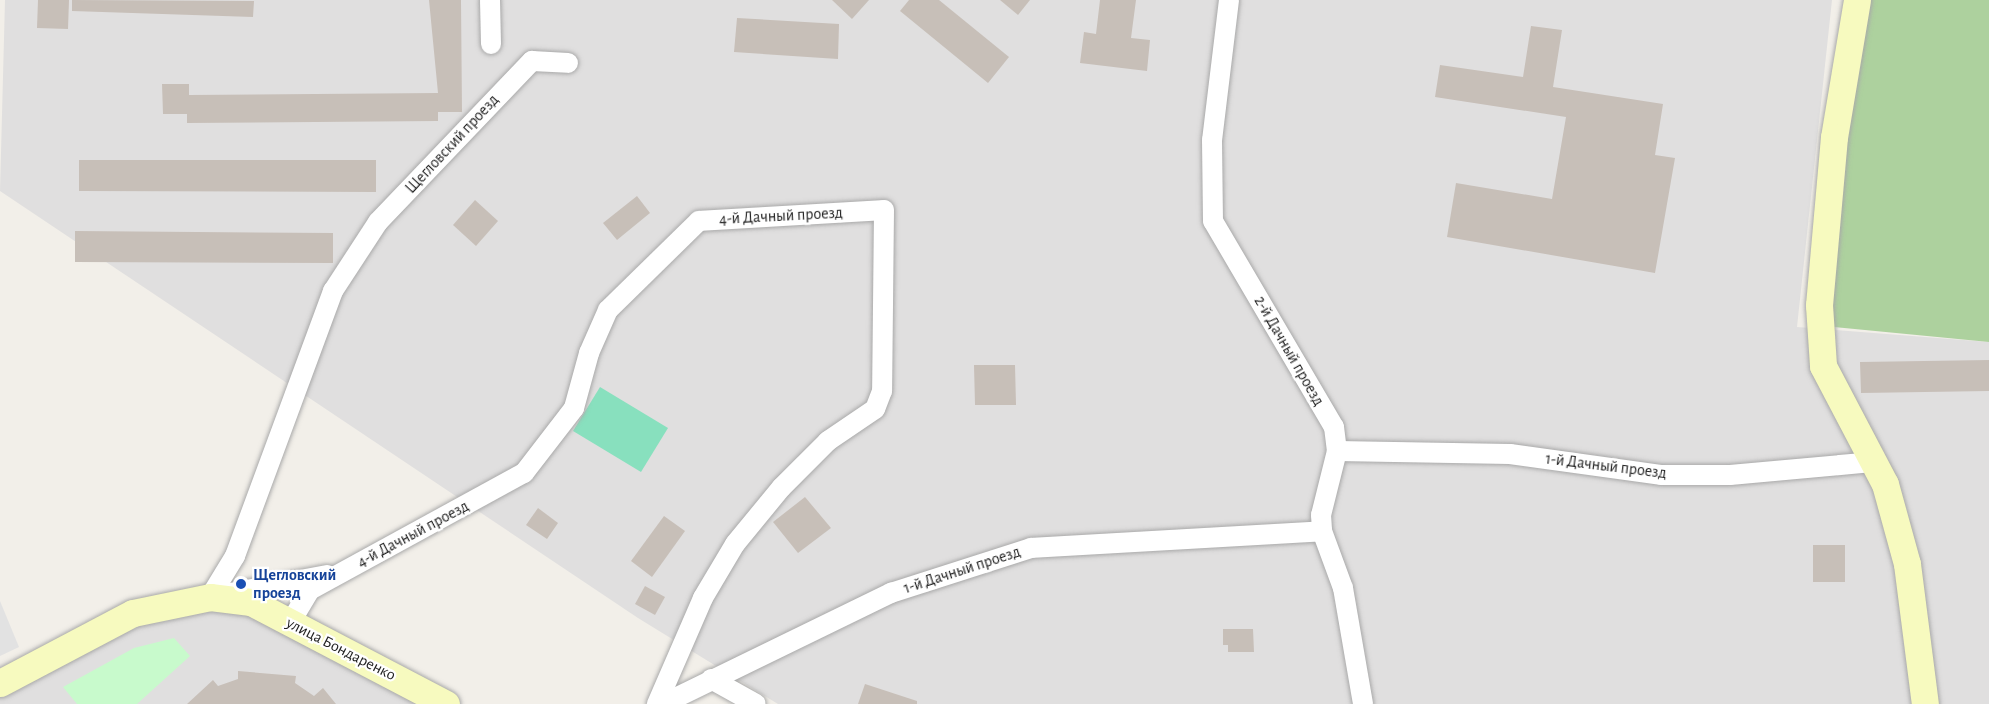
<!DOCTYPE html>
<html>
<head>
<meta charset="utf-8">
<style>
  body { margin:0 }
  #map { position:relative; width:1989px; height:704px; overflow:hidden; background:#f2efe9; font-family:"Alegreya Sans",sans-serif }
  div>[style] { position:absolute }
  .residential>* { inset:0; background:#e0dfdf }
  .forest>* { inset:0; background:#add19e }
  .park>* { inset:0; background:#c8facc }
  .pitch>* { inset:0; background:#88e0be }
  .parking>* { inset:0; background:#e2e2e2 }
  .building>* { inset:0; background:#c7bfb8 }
  .roads { filter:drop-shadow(0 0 2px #a9a9a9) drop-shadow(0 0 2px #a9a9a9) }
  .street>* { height:20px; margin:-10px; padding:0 10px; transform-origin:10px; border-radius:10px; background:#fff }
  .secondary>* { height:27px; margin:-13.5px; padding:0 13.5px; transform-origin:13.5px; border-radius:13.5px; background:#f7fabf }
  .dots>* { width:16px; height:16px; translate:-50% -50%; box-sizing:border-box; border:3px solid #fff; border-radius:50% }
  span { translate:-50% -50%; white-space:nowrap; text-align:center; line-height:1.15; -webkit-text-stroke:4.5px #fff; paint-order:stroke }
  .street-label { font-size:16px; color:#222 }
  .transit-label { font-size:16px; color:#164399; font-weight:700 }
  .left { translate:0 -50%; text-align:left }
</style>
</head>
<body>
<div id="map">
  <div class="residential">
    <div style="clip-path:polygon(5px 0,1832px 0,1797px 327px,1989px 342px,1989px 704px,778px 704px,638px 618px,0 191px)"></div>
    <div style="clip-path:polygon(210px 606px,284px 625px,427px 704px,0 704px,0 695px,136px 622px)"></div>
  </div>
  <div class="forest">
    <div style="clip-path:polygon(1866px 0,1989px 0,1989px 342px,1834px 327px,1829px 302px,1845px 137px)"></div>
  </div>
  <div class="park">
    <div style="clip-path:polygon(174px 638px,190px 656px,137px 704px,77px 704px,63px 687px,134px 648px)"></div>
  </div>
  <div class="pitch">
    <div style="clip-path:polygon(600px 387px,668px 428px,641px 472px,573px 431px)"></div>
  </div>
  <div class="parking">
    <div style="clip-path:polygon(0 601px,19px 647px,0 656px)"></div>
  </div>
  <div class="building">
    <div style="clip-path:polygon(38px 0,69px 0,68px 29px,37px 28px)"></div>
    <div style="clip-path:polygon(72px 0,254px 1px,253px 17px,72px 11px)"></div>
    <div style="clip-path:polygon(429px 0,461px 0,462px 112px,438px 112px,438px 121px,187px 123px,187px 114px,163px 114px,162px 84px,189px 84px,189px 95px,438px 93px)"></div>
    <div style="clip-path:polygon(832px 0,869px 0,852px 19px)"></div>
    <div style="clip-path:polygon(909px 0,939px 0,1009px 57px,988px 83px,900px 11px)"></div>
    <div style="clip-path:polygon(1000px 0,1030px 0,1018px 15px)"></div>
    <div style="clip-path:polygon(1100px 0,1136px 0,1131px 38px,1150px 40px,1147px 71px,1080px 63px,1084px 32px,1096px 34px)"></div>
    <div style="clip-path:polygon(737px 18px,839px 24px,838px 59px,734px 52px)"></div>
    <div style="clip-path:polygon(1531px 26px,1562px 30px,1553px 87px,1663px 104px,1655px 155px,1675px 158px,1655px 273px,1447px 237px,1456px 183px,1552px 199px,1566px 117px,1435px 97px,1440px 65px,1523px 77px)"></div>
    <div style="clip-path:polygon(79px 160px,376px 160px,376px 192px,79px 191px)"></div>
    <div style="clip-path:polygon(637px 196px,650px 213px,617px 240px,603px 223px)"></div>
    <div style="clip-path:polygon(475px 200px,498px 221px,476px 246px,453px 225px)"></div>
    <div style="clip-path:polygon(75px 231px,333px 233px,333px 263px,75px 262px)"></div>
    <div style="clip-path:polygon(1989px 360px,1989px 391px,1861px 393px,1860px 362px)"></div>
    <div style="clip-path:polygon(974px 365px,1015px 365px,1016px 405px,975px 405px)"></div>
    <div style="clip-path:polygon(805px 497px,831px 528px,798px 553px,773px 522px)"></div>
    <div style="clip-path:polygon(538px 508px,558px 523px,547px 539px,526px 525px)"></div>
    <div style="clip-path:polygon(664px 516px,685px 531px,652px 577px,631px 561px)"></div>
    <div style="clip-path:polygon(1813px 545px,1845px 545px,1845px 582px,1813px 582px)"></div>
    <div style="clip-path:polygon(645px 586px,665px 597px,655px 615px,635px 604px)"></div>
    <div style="clip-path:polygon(1223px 629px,1253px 629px,1254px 652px,1228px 652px,1228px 645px,1223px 645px)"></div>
    <div style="clip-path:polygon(238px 671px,296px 676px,295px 683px,314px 696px,323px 688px,336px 704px,187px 704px,213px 680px,218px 686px,238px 679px)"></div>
    <div style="clip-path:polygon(865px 684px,917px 701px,917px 704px,858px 704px)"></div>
  </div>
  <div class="roads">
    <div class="street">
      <div style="left:490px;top:0;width:44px;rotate:88.7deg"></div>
      <div style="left:1229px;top:0;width:141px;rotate:96.9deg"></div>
      <div style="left:1212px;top:140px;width:81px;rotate:89.3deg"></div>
      <div style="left:1213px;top:221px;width:239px;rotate:59.6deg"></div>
      <div style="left:1334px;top:427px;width:24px;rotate:83deg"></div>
      <div style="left:1337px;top:451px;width:66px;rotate:104deg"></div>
      <div style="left:1321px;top:515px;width:16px;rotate:86deg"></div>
      <div style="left:1322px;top:531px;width:61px;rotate:69.8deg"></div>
      <div style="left:1343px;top:588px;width:118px;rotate:80.2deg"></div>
      <div style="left:1337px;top:451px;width:173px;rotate:1deg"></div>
      <div style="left:1510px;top:454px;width:152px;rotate:7.9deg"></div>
      <div style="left:1661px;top:475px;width:69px"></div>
      <div style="left:1730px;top:475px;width:145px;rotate:-5.2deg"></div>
      <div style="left:327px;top:575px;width:119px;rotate:169.4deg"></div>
      <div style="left:210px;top:597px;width:48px;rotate:-58.6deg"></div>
      <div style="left:235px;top:556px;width:283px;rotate:-69.7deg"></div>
      <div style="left:333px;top:291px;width:82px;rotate:-56.9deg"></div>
      <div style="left:378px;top:222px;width:223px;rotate:-46.3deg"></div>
      <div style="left:532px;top:61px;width:36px;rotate:3deg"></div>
      <div style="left:290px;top:623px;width:39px;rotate:-59deg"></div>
      <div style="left:310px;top:590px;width:244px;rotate:-28.7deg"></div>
      <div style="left:524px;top:473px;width:82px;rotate:-52.4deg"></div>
      <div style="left:574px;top:408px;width:57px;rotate:-74.7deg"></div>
      <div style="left:589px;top:353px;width:47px;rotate:-66.2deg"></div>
      <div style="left:608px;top:310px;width:127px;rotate:-44.4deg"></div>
      <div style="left:699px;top:221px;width:185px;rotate:-3.4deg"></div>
      <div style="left:884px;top:210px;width:181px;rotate:90.6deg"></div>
      <div style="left:882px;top:391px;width:19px;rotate:111deg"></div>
      <div style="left:875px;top:409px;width:57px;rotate:145.8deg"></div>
      <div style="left:828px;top:441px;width:66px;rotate:135deg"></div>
      <div style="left:781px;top:488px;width:72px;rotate:129.4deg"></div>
      <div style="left:735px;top:544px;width:63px;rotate:120.7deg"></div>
      <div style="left:703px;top:598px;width:116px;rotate:113.5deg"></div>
      <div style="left:711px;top:679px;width:51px;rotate:29.1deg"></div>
      <div style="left:663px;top:704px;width:254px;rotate:-26deg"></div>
      <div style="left:891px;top:593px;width:147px;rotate:-17.8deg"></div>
      <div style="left:1031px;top:548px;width:291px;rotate:-3.3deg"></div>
    </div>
    <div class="secondary">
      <div style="left:1857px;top:0;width:139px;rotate:99.5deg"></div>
      <div style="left:1834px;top:137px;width:169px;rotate:95.1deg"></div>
      <div style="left:1819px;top:305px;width:61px;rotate:86.2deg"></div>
      <div style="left:1823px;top:366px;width:133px;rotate:62.3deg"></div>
      <div style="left:1885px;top:484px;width:83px;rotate:74.6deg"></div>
      <div style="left:1907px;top:564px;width:141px;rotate:82.7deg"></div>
      <div style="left:0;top:683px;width:150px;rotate:-27.8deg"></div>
      <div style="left:133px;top:613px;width:79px;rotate:-11.7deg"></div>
      <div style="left:210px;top:597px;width:41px;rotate:7deg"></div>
      <div style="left:251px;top:602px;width:220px;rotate:27.6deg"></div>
    </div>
  </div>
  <div class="dots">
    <div style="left:241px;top:584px;background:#1a4fb4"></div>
  </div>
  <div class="street-label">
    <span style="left:452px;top:144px;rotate:-47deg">Щегловский проезд</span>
    <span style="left:781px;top:216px;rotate:-3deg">4-й Дачный проезд</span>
    <span style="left:1289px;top:351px;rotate:60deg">2-й Дачный проезд</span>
    <span style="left:1606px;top:466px;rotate:7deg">1-й Дачный проезд</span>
    <span style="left:413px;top:534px;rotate:-28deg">4-й Дачный проезд</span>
    <span style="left:962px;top:570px;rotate:-18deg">1-й Дачный проезд</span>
    <span style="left:341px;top:649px;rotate:27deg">улица Бондаренко</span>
  </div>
  <div class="transit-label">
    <span class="left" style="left:253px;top:584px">Щегловский<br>проезд</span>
  </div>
</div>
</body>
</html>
